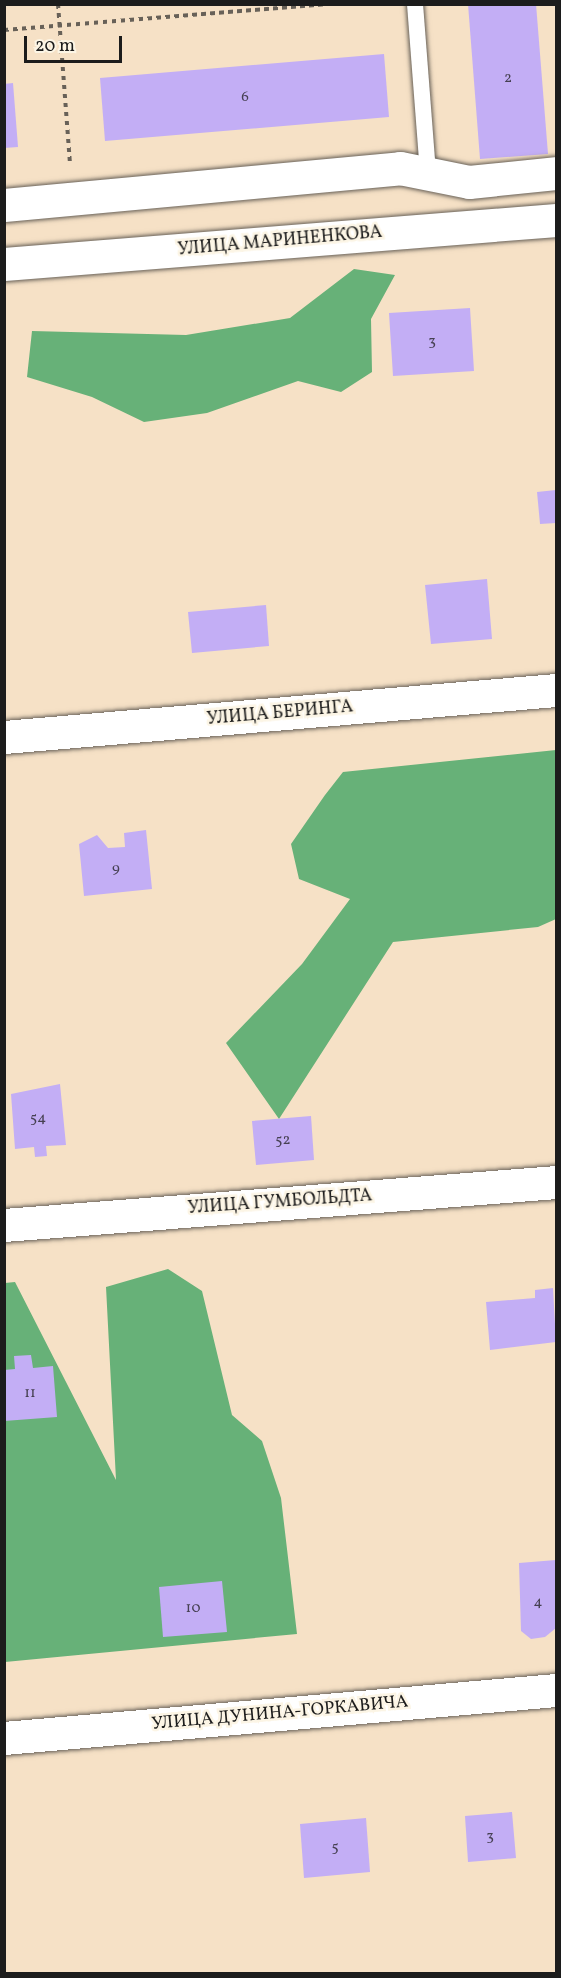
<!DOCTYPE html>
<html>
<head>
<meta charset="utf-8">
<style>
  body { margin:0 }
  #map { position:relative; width:561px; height:1978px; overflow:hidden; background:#f6e1c6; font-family:Vollkorn,serif }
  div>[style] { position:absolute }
  .forest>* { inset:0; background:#67b178 }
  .building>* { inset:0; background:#c3aef5 }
  .path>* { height:4px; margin-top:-2px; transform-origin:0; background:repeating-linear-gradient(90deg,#686158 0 4.5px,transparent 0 9px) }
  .roads { filter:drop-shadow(0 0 2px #686158) drop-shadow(0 0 2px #686158) }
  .lane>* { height:16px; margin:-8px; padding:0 8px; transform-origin:8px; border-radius:8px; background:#fff }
  .street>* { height:33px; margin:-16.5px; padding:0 16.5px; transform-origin:16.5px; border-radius:16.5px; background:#fff }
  span { translate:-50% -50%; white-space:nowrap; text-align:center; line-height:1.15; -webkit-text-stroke:5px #fcf5e5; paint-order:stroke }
  .number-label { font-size:15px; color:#464052 }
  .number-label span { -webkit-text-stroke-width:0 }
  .street-label { font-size:18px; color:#1c1c1c }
  .frame { position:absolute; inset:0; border:6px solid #1c1c1c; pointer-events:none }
  .scale { position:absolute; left:24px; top:36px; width:98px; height:27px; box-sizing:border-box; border:3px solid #1c1c1c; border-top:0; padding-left:8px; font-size:18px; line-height:21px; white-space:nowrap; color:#1c1c1c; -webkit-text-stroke:4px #fcf5e5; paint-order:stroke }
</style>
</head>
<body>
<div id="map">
  <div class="forest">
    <div style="clip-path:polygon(354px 269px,395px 275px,371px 319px,372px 372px,341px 392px,298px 381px,207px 413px,144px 422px,92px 397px,27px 377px,32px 331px,186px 335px,290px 318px)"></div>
    <div style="clip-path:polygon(556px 750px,556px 919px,538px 927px,393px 942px,279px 1119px,226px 1043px,302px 964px,350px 899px,299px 879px,291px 844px,325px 795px,343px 772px)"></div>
    <div style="clip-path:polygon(168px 1269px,202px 1291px,232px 1415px,262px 1441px,281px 1498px,297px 1634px,5px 1662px,5px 1283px,15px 1282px,116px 1480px,106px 1287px)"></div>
  </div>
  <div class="building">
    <div style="clip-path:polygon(468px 4px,536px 4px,548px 154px,480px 159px)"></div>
    <div style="clip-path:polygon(384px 54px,389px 117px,105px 141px,100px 78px)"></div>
    <div style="clip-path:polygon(13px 83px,18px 147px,4px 148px,4px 84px)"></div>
    <div style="clip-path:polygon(470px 308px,474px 371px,393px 376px,389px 313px)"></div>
    <div style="clip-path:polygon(556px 490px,556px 523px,540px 524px,537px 492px)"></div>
    <div style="clip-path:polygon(487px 579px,492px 639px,431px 644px,425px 585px)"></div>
    <div style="clip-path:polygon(266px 605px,269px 646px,192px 653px,188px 612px)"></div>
    <div style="clip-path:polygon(146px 830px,152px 889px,84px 896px,79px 844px,97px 835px,108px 848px,125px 847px,124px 833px)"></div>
    <div style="clip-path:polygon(60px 1084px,66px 1145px,46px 1146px,47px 1156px,35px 1157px,34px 1147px,15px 1149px,11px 1094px)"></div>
    <div style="clip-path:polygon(311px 1116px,314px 1160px,256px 1165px,252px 1121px)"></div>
    <div style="clip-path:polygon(553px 1288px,556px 1342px,490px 1350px,486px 1302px,535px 1298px,535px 1290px)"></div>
    <div style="clip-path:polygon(31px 1355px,33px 1368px,53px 1366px,57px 1417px,4px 1421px,4px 1370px,15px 1369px,14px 1356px)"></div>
    <div style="clip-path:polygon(556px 1560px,556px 1628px,545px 1637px,531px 1639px,521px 1631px,519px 1563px)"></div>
    <div style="clip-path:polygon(222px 1581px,227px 1632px,163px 1637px,159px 1587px)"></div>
    <div style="clip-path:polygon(512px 1812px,516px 1858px,468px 1862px,465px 1816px)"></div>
    <div style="clip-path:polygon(366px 1818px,370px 1872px,304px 1878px,300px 1824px)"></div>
  </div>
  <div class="path">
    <div style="left:58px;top:4px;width:161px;rotate:85.7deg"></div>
    <div style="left:4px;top:30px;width:322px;rotate:-4.6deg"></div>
  </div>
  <div class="roads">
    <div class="lane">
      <div style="left:415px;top:4px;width:169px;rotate:85.6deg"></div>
    </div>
    <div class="street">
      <div style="left:4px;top:205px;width:398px;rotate:-5.3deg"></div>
      <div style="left:400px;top:168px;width:70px;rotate:11.5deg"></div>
      <div style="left:469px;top:182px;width:87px;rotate:-5.9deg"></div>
      <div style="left:4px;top:264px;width:554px;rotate:-4.56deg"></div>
      <div style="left:4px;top:737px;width:554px;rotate:-4.87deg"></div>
      <div style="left:4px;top:1225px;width:554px;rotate:-4.45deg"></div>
      <div style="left:4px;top:1738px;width:554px;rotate:-4.97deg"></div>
    </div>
  </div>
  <div class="number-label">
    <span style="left:508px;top:79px">2</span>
    <span style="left:245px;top:98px">6</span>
    <span style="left:432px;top:342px">3</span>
    <span style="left:116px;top:869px">9</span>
    <span style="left:38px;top:1119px">54</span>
    <span style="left:283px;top:1141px">52</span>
    <span style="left:30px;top:1394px">11</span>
    <span style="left:538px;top:1603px">4</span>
    <span style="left:193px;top:1609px">10</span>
    <span style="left:490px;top:1837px">3</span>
    <span style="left:335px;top:1848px">5</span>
  </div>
  <div class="street-label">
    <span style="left:280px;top:242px;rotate:-5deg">УЛИЦА МАРИНЕНКОВА</span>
    <span style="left:280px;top:714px;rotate:-5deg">УЛИЦА БЕРИНГА</span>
    <span style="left:280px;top:1203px;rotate:-4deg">УЛИЦА ГУМБОЛЬДТА</span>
    <span style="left:280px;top:1714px;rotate:-5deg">УЛИЦА ДУНИНА-ГОРКАВИЧА</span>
  </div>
  <div class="frame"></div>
  <div class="scale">20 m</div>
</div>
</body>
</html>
